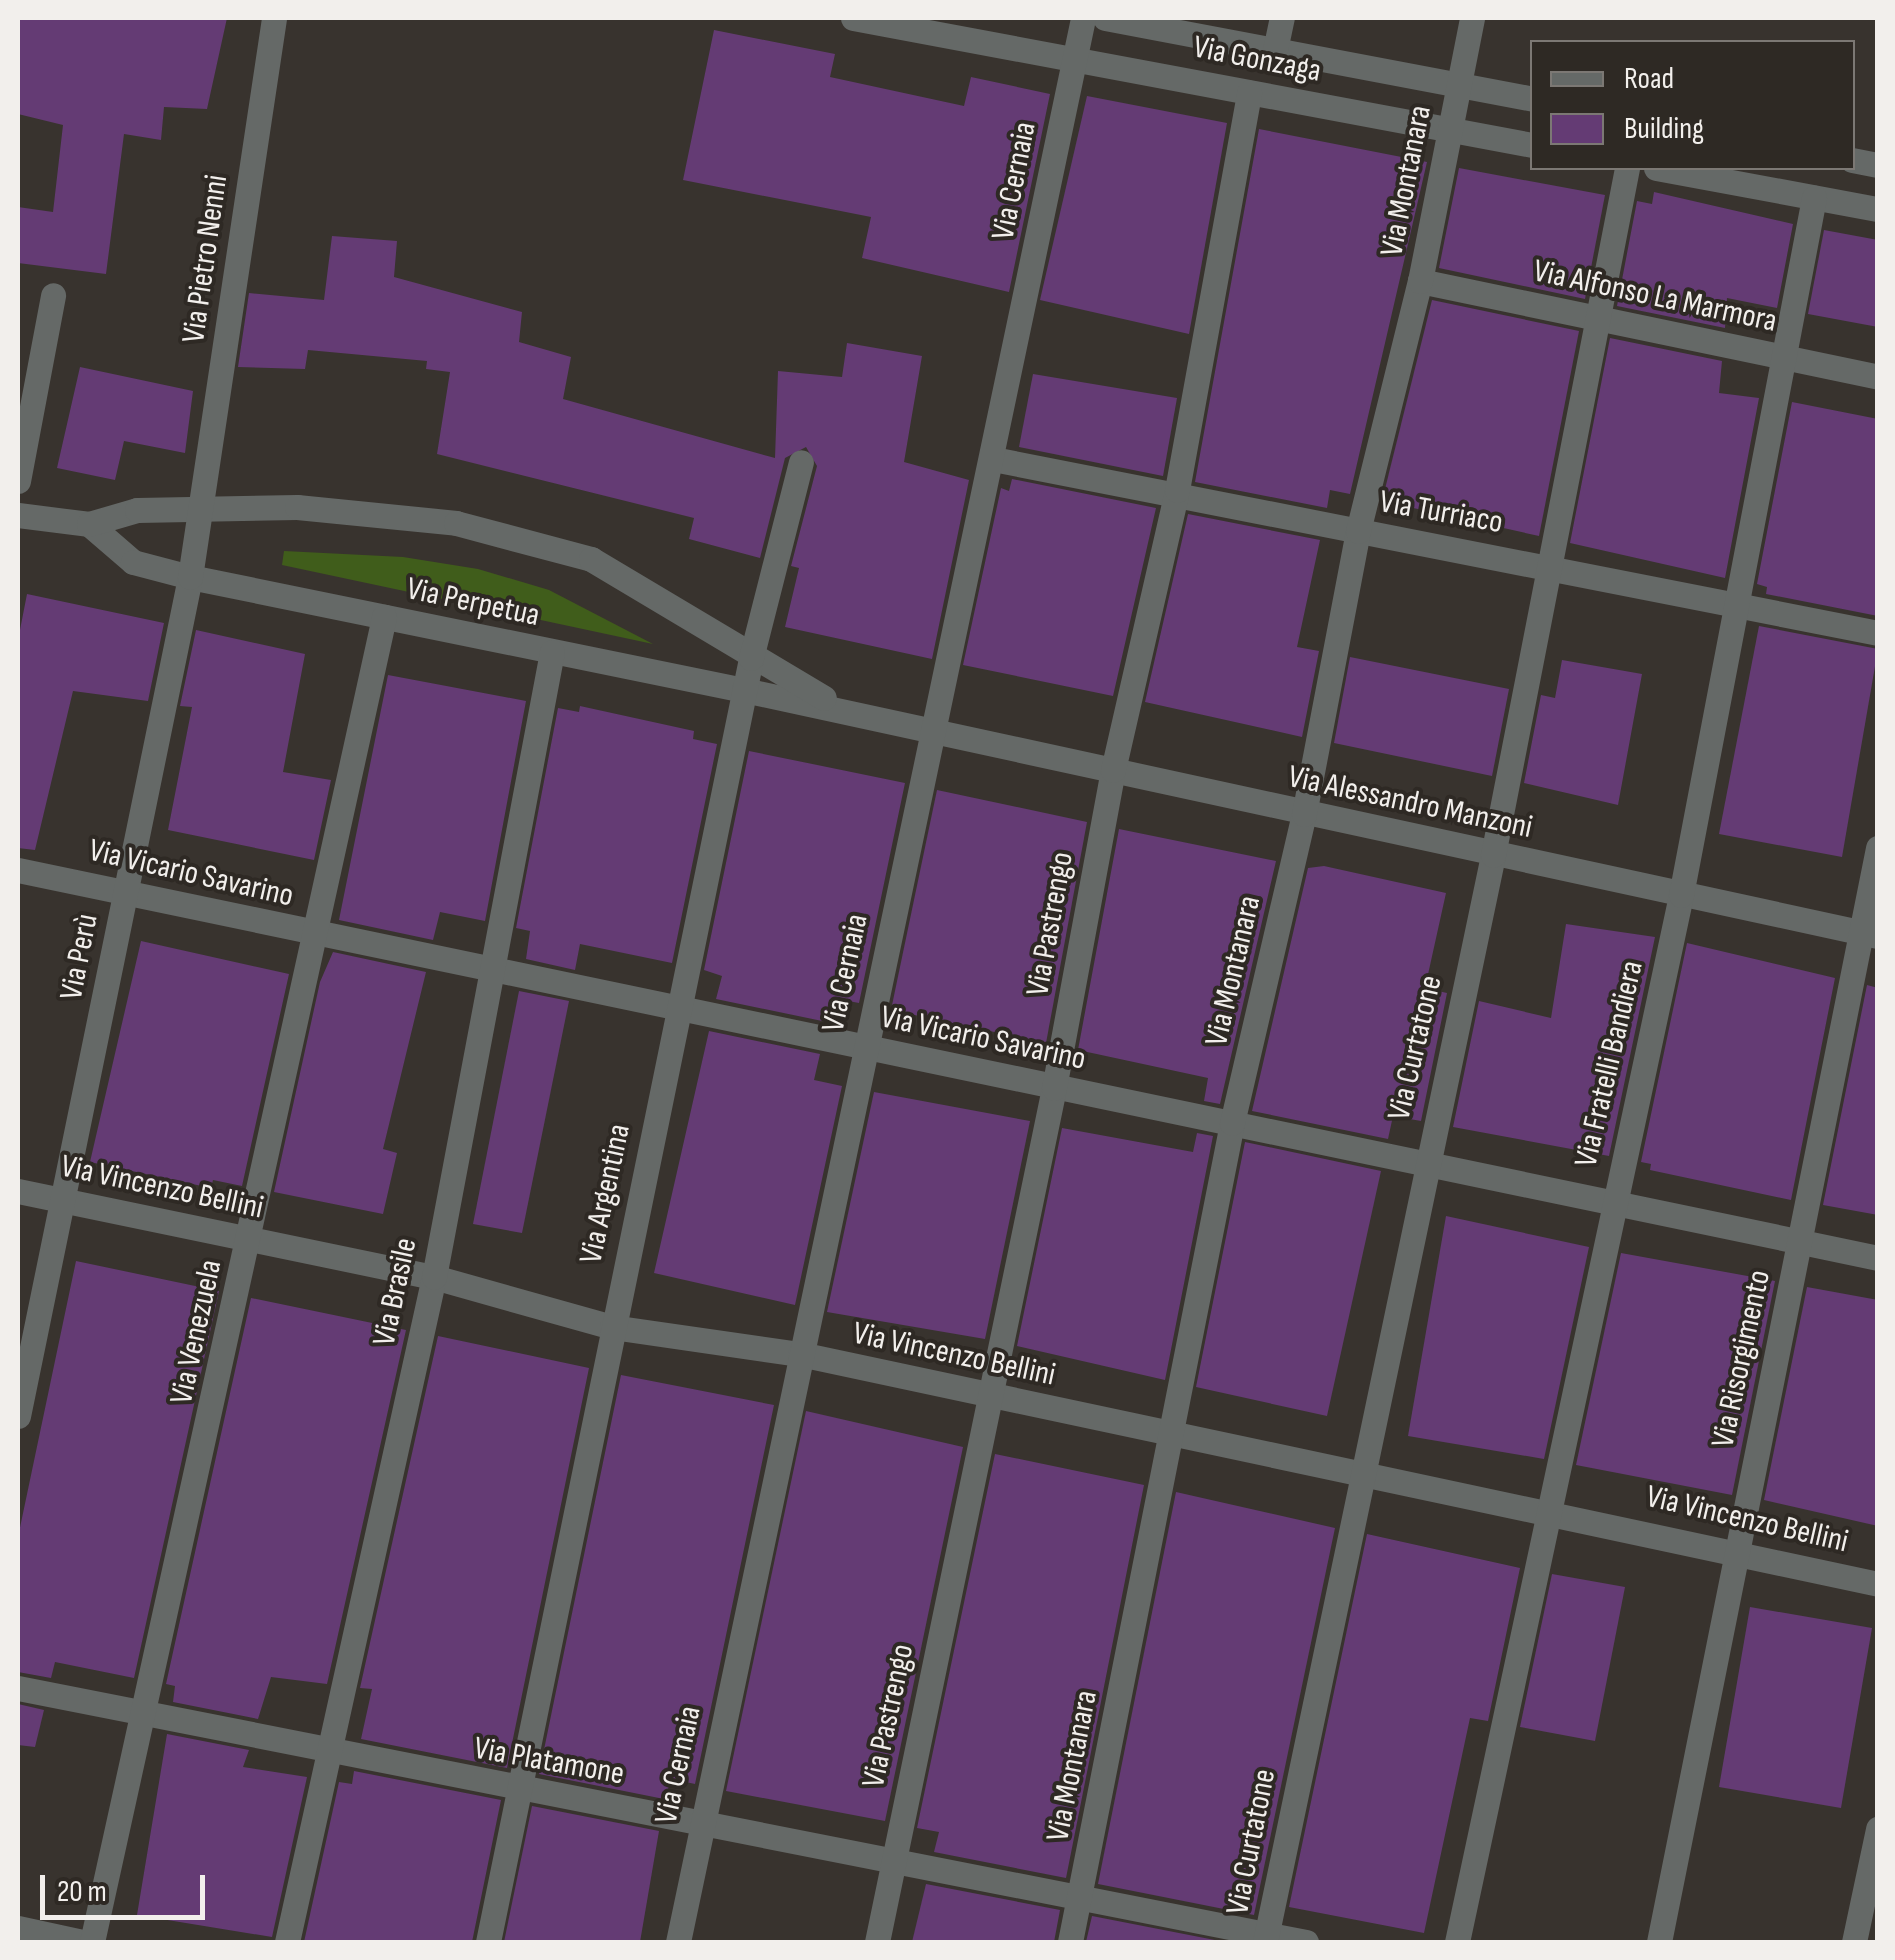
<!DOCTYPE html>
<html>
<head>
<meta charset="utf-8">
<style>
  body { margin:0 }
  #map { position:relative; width:1895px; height:1960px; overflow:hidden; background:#38332e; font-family:"Sofia Sans Condensed",sans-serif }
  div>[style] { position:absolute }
  .green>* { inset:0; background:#405d1b }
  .building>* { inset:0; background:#643b74 }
  .minor>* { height:25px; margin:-12.5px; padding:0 12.5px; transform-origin:12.5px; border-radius:12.5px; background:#656967 }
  span { translate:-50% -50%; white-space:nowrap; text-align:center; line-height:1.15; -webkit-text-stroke:8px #2e2924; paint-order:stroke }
  .street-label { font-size:32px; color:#f2efec }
  .frame { position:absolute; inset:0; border:20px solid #f2efec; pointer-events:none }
  .legend { position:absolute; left:1530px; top:40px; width:325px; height:130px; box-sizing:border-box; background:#2e2924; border:2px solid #7c7874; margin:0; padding:12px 18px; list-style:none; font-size:30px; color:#f2efec }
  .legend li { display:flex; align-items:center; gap:20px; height:50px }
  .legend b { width:50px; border:2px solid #7c7874 }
  .scale { position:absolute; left:40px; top:1875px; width:165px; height:45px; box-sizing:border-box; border:5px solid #f2efec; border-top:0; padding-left:12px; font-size:30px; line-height:35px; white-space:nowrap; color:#f2efec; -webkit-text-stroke:8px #2e2924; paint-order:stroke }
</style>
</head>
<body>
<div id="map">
  <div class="green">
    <div style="clip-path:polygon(284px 551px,403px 557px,478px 569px,549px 590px,653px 644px,282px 565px)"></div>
  </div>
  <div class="building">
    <div style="clip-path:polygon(18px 18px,227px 18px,207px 109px,164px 107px,161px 140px,124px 134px,106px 274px,18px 263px,18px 207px,53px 212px,63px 125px,18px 114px)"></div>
    <div style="clip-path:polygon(714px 30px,835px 54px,830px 77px,964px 106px,971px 77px,1050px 94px,1009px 292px,862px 258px,871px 217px,683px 180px)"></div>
    <div style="clip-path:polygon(1087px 96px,1227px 123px,1189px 334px,1040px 300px)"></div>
    <div style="clip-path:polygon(1259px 129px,1427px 162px,1350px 494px,1330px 490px,1327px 508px,1195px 482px)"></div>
    <div style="clip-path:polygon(1459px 168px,1605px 195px,1585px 299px,1439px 268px)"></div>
    <div style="clip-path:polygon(1654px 192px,1793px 224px,1777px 308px,1727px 298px,1725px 328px,1617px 306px,1637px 201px,1652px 204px)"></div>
    <div style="clip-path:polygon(1824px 230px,1878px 240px,1878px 327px,1808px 314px)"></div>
    <div style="clip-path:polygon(332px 236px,397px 241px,394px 277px,522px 312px,519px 342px,571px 357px,563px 399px,775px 458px,778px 371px,842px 377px,847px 343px,922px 356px,904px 462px,969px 480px,932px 659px,785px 627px,799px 568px,791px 566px,817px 466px,806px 447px,785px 458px,760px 558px,689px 539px,694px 518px,437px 454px,450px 372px,426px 369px,427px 361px,308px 350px,305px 369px,238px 367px,249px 293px,324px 300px)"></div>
    <div style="clip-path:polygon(1432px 300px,1579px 331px,1539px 536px,1382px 501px)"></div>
    <div style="clip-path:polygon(1610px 338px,1722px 361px,1719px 393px,1759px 398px,1725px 578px,1570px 543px)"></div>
    <div style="clip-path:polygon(80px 367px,193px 391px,185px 453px,124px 441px,115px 480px,57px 468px)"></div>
    <div style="clip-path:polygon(1033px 374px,1177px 398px,1163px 476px,1019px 447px)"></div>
    <div style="clip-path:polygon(1792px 402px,1878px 419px,1878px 616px,1766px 594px,1767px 587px,1757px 584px)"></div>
    <div style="clip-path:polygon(1012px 479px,1156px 508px,1113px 696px,963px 665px,1001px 488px,1009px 491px)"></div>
    <div style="clip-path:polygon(1188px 514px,1320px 540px,1297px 647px,1319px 651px,1302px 737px,1145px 702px)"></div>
    <div style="clip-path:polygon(27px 594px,164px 623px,148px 701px,73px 691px,35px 850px,18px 848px,18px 640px)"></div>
    <div style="clip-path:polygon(1759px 626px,1878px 649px,1842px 857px,1719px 834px)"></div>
    <div style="clip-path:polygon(196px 630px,305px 654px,283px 772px,331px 780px,314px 860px,168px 830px,192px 707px,180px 706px)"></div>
    <div style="clip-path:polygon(1350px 657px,1509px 689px,1492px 776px,1334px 743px)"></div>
    <div style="clip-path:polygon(1562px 660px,1642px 674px,1618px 805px,1524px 783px,1541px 695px,1555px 698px)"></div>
    <div style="clip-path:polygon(388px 675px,526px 701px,485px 921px,440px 912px,433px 940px,339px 920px)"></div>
    <div style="clip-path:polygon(580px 706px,694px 731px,693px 739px,717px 744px,672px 963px,580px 944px,575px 970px,526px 959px,530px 931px,516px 928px,558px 708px,579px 712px)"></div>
    <div style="clip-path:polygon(749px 751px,905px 783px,859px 1003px,832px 998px,827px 1022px,716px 999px,722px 976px,704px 970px)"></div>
    <div style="clip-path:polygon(937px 790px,1087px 822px,1046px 1043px,891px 1010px)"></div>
    <div style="clip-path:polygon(1119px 829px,1276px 861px,1220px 1104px,1204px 1101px,1208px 1078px,1078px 1050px)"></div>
    <div style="clip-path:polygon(1324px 866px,1446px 893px,1425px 988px,1447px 993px,1421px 1121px,1393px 1116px,1388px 1139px,1252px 1111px,1308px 868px)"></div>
    <div style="clip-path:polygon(1566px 924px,1655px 937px,1609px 1156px,1453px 1127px,1479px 1001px,1551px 1018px)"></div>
    <div style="clip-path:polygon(141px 941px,289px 974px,242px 1186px,213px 1180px,211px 1188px,90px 1162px)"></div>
    <div style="clip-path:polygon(1687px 943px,1835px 978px,1791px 1200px,1650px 1170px,1651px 1164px,1641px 1162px)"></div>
    <div style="clip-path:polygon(333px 952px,426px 972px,383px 1149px,397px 1153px,383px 1214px,274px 1192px,320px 982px)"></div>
    <div style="clip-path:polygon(1867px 985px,1878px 988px,1878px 1215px,1823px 1205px)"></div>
    <div style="clip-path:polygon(519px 991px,569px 1001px,522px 1233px,473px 1224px)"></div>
    <div style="clip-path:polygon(709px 1031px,820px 1054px,814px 1080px,842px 1086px,795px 1305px,654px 1273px)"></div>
    <div style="clip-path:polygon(874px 1092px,1030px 1121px,985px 1339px,827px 1312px)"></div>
    <div style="clip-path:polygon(1062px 1128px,1193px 1152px,1197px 1133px,1213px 1136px,1165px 1380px,1017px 1346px)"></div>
    <div style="clip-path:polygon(1245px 1142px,1381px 1171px,1327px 1416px,1196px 1387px)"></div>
    <div style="clip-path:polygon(1446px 1216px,1589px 1247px,1544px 1459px,1408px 1436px)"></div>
    <div style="clip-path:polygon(1621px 1253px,1775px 1281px,1732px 1495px,1576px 1465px)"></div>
    <div style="clip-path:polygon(76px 1261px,219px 1291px,134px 1678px,55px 1662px,51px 1678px,18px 1672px,18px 1537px)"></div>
    <div style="clip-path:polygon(1807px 1287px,1878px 1300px,1878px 1526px,1764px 1500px)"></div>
    <div style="clip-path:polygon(251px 1298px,406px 1330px,327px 1684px,271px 1677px,258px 1719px,173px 1702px,175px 1686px,166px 1684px)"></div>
    <div style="clip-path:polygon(438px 1336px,589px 1368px,507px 1768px,361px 1739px,372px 1689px,360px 1688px)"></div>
    <div style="clip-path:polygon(621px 1375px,774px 1405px,695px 1784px,672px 1779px,664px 1799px,539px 1774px)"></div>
    <div style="clip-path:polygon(806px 1411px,963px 1447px,885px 1821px,726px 1791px)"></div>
    <div style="clip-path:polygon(995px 1454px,1144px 1485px,1066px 1878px,934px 1852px,939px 1832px,917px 1828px)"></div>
    <div style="clip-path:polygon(1176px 1492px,1335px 1528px,1254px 1915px,1098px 1884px)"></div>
    <div style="clip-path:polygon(1367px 1534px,1520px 1568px,1488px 1721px,1470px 1718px,1424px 1933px,1289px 1907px)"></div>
    <div style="clip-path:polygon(1552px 1574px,1625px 1587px,1595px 1741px,1520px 1727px)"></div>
    <div style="clip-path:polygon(1750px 1607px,1872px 1628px,1841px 1808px,1719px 1787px)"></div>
    <div style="clip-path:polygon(18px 1704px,44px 1710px,35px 1747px,18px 1745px)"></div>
    <div style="clip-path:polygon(167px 1734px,249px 1750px,243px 1767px,307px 1777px,272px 1937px,137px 1915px)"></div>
    <div style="clip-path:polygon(354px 1771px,501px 1800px,472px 1942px,304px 1942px,339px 1782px,352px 1784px)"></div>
    <div style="clip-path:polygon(532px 1806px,659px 1831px,640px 1942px,504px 1942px)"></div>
    <div style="clip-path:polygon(926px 1884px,1060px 1910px,1054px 1942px,912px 1942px)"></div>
    <div style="clip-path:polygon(1092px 1916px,1225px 1942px,1086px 1942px)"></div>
  </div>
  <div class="minor">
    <div style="left:853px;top:18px;width:691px;rotate:10.59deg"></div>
    <div style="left:1105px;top:18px;width:435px;rotate:10.7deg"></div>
    <div style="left:1275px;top:50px;width:33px;rotate:-78deg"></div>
    <div style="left:1852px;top:160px;width:26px;rotate:11deg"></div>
    <div style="left:1656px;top:168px;width:226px;rotate:10.5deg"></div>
    <div style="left:1420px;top:281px;width:468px;rotate:11.8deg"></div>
    <div style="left:993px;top:459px;width:902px;rotate:11.12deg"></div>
    <div style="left:18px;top:481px;width:189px;rotate:-79.3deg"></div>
    <div style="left:18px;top:515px;width:72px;rotate:7.2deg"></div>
    <div style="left:89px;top:524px;width:58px;rotate:40.8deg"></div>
    <div style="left:133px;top:562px;width:59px;rotate:14.7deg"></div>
    <div style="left:190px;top:577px;width:565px;rotate:11.53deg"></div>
    <div style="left:744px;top:690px;width:1160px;rotate:12.24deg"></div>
    <div style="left:89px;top:524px;width:50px;rotate:-16.3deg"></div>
    <div style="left:137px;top:510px;width:160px;rotate:-1.1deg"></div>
    <div style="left:297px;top:507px;width:160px;rotate:5.7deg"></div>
    <div style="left:456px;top:523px;width:140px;rotate:14.9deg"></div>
    <div style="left:591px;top:559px;width:271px;rotate:30.8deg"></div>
    <div style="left:18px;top:870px;width:1900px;rotate:11.78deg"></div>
    <div style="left:18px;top:1191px;width:425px;rotate:11.7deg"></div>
    <div style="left:434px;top:1277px;width:185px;rotate:15.7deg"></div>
    <div style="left:612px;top:1327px;width:190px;rotate:8.2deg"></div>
    <div style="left:800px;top:1354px;width:1102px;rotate:12.04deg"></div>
    <div style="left:18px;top:1416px;width:856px;rotate:-78.41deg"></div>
    <div style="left:190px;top:577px;width:565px;rotate:-81.45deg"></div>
    <div style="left:18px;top:1688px;width:1313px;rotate:11.16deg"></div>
    <div style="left:18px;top:1928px;width:66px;rotate:12.2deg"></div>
    <div style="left:92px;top:1942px;width:1357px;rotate:-77.57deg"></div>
    <div style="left:287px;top:1942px;width:681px;rotate:-77.54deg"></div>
    <div style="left:434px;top:1277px;width:636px;rotate:-79.31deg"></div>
    <div style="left:488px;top:1942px;width:1311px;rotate:-78.42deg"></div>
    <div style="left:751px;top:658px;width:202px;rotate:-75.7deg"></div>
    <div style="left:678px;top:1942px;width:1966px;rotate:-78.11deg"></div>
    <div style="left:877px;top:1942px;width:872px;rotate:-78.29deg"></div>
    <div style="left:1054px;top:1088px;width:323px;rotate:-79.5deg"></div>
    <div style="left:1113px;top:770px;width:287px;rotate:-77.1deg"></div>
    <div style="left:1177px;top:490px;width:404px;rotate:-79.7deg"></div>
    <div style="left:1070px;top:1942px;width:835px;rotate:-78.81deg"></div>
    <div style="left:1232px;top:1123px;width:317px;rotate:-76.9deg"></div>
    <div style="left:1304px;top:814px;width:288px;rotate:-79.2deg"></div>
    <div style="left:1358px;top:531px;width:258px;rotate:-76.1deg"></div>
    <div style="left:1420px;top:281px;width:268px;rotate:-78.8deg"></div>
    <div style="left:1265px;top:1942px;width:1111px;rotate:-78.15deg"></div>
    <div style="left:1493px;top:855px;width:700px;rotate:-78.96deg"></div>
    <div style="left:1457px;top:1942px;width:1071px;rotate:-77.92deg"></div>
    <div style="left:1681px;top:895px;width:710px;rotate:-79.2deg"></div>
    <div style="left:1659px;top:1942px;width:1116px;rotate:-78.68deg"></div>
    <div style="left:1854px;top:1942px;width:116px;rotate:-78deg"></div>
  </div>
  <div class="street-label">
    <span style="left:1257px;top:60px;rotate:11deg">Via Gonzaga</span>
    <span style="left:1015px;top:181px;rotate:-79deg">Via Cernaia</span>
    <span style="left:1407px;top:181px;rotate:-79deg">Via Montanara</span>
    <span style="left:206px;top:259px;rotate:-82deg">Via Pietro Nenni</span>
    <span style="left:1655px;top:297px;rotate:12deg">Via Alfonso La Marmora</span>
    <span style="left:1441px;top:513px;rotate:10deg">Via Turriaco</span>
    <span style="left:473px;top:603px;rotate:12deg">Via Perpetua</span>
    <span style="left:1410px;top:803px;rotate:12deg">Via Alessandro Manzoni</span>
    <span style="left:191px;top:874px;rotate:13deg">Via Vicario Savarino</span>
    <span style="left:1051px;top:924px;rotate:-80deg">Via Pastrengo</span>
    <span style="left:80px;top:957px;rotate:-79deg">Via Perù</span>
    <span style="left:1234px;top:971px;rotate:-77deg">Via Montanara</span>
    <span style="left:846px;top:973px;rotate:-78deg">Via Cernaia</span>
    <span style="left:983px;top:1039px;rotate:12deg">Via Vicario Savarino</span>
    <span style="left:1416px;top:1048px;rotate:-77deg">Via Curtatone</span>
    <span style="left:1610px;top:1064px;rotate:-77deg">Via Fratelli Bandiera</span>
    <span style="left:162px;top:1188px;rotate:12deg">Via Vincenzo Bellini</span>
    <span style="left:606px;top:1194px;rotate:-78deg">Via Argentina</span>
    <span style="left:396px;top:1292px;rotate:-78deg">Via Brasile</span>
    <span style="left:197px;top:1332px;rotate:-78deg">Via Venezuela</span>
    <span style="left:954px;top:1355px;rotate:12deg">Via Vincenzo Bellini</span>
    <span style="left:1742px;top:1359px;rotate:-78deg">Via Risorgimento</span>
    <span style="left:1747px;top:1520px;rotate:13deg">Via Vincenzo Bellini</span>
    <span style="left:889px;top:1716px;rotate:-78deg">Via Pastrengo</span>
    <span style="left:549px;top:1762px;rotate:10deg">Via Platamone</span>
    <span style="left:679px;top:1765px;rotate:-78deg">Via Cernaia</span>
    <span style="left:1073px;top:1766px;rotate:-79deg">Via Montanara</span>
    <span style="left:1252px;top:1842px;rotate:-79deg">Via Curtatone</span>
  </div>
  <div class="frame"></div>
  <ul class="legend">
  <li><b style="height:12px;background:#656967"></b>Road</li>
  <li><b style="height:28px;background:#643b74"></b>Building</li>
  </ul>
  <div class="scale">20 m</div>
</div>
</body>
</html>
